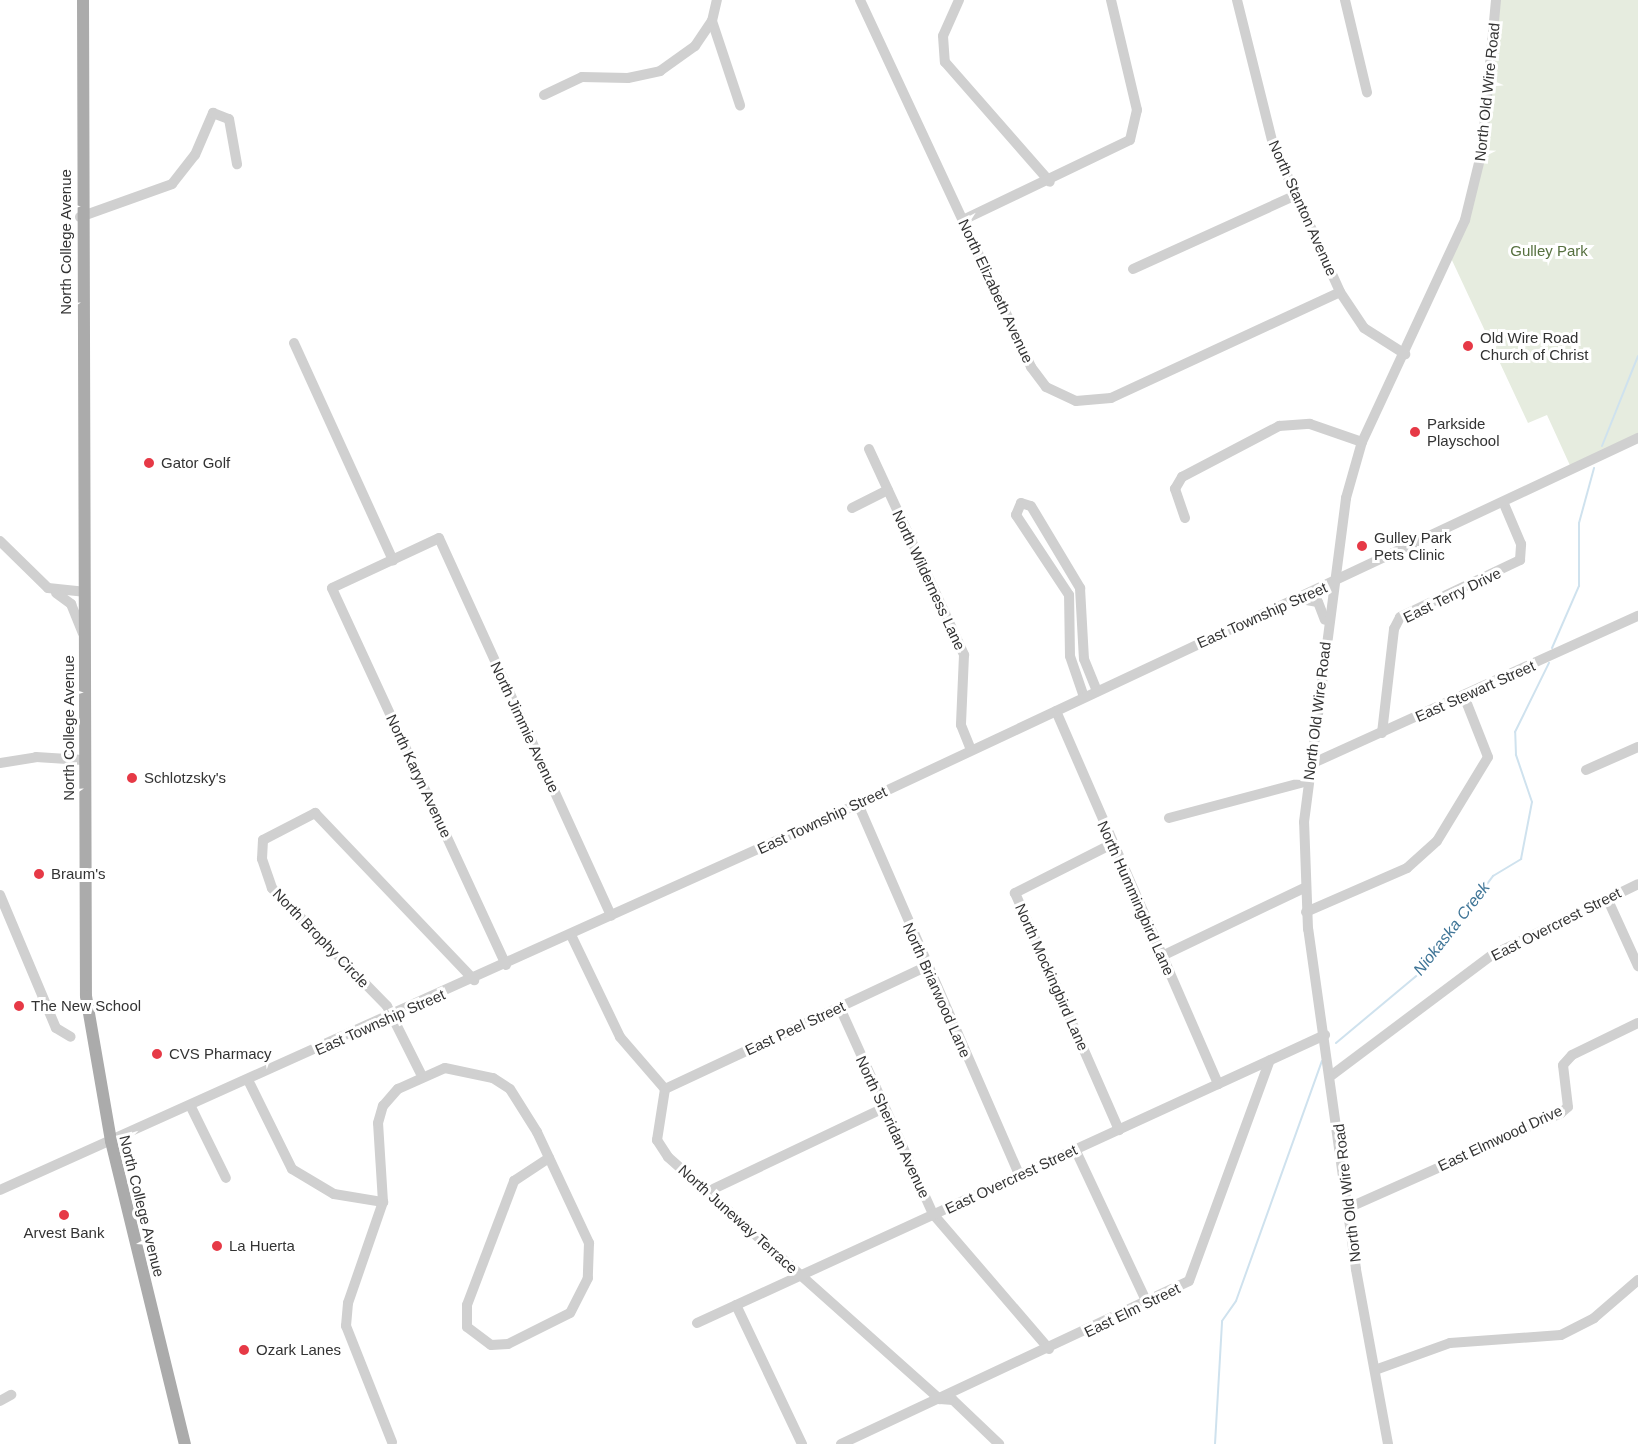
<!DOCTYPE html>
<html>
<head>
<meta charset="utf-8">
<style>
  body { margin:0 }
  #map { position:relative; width:1638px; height:1444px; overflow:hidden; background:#fff; font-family:Arial,sans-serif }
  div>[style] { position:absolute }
  .green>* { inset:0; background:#e6ecdf }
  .stream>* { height:2px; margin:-1px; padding:0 1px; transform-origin:1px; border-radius:1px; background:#cfe2ee }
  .minor>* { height:10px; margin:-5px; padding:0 5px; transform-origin:5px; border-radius:5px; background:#d0d0d0 }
  .major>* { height:12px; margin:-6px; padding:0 6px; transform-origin:6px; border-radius:6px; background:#ababab }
  .dots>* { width:16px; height:16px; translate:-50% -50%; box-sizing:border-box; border:3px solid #fff; border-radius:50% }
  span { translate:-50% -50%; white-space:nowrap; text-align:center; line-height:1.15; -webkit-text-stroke:6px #fff; paint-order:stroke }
  .street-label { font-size:15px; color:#333 }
  .park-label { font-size:15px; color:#56703f }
  .poi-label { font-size:15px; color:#333 }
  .left { translate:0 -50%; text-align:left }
  .water-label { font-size:16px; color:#3f7597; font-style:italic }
</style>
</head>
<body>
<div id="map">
  <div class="green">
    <div style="clip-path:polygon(1496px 0,1638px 0,1638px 438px,1573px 472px,1547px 415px,1528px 423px,1450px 256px,1472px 197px)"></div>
  </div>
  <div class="stream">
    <div style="left:1602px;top:446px;width:97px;rotate:-68.2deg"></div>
    <div style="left:1552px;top:648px;width:68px;rotate:-66.5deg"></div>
    <div style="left:1579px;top:586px;width:63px;rotate:-90deg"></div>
    <div style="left:1579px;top:523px;width:57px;rotate:-74.7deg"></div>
    <div style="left:1336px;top:1043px;width:112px;rotate:-39.9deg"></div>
    <div style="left:1422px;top:971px;width:119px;rotate:-53.2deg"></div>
    <div style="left:1493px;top:876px;width:33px;rotate:-31deg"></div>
    <div style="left:1521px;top:859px;width:58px;rotate:-79.1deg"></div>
    <div style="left:1532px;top:802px;width:50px;rotate:-108.8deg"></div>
    <div style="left:1516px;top:755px;width:23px;rotate:-92deg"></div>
    <div style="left:1515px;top:732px;width:77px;rotate:-63.8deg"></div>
    <div style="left:1215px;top:1444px;width:123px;rotate:-86.7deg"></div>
    <div style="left:1222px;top:1321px;width:24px;rotate:-55deg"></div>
    <div style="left:1236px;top:1301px;width:255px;rotate:-70.3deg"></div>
  </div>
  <div class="minor">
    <div style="left:860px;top:0;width:405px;rotate:65deg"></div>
    <div style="left:1031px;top:367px;width:25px;rotate:53deg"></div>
    <div style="left:1046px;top:387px;width:33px;rotate:25deg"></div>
    <div style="left:1076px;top:401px;width:35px;rotate:-5deg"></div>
    <div style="left:1111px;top:398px;width:252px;rotate:-24.8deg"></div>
    <div style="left:959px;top:0;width:39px;rotate:114deg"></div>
    <div style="left:943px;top:36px;width:26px;rotate:86deg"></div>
    <div style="left:945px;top:62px;width:159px;rotate:48.8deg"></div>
    <div style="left:1237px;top:0;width:148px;rotate:76deg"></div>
    <div style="left:1273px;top:144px;width:162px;rotate:65.6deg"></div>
    <div style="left:1340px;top:292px;width:43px;rotate:56.3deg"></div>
    <div style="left:1364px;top:328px;width:49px;rotate:32.4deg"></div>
    <div style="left:1345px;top:0;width:95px;rotate:76.6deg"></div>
    <div style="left:712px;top:21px;width:89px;rotate:71.6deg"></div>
    <div style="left:544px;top:95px;width:42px;rotate:-25.3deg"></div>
    <div style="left:582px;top:77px;width:46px;rotate:1.2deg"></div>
    <div style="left:628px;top:78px;width:33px;rotate:-12deg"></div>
    <div style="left:660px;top:71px;width:43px;rotate:-35.5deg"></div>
    <div style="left:695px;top:46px;width:30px;rotate:-56deg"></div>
    <div style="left:712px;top:21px;width:22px;rotate:-77deg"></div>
    <div style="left:80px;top:217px;width:98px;rotate:-19.7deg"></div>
    <div style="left:172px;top:184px;width:37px;rotate:-52deg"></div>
    <div style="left:195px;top:155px;width:46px;rotate:-66.8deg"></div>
    <div style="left:213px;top:113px;width:17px;rotate:21deg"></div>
    <div style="left:229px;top:119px;width:46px;rotate:79.9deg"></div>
    <div style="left:963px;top:220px;width:185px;rotate:-25.6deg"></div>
    <div style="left:1130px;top:140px;width:31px;rotate:-77deg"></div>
    <div style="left:1137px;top:110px;width:113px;rotate:-103.3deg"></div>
    <div style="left:1133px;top:269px;width:179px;rotate:-24.4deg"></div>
    <div style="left:294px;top:343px;width:239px;rotate:65.5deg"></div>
    <div style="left:869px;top:449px;width:227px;rotate:65.2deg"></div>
    <div style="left:964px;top:655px;width:70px;rotate:92.5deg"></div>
    <div style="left:961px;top:725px;width:27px;rotate:68deg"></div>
    <div style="left:852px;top:508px;width:40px;rotate:-26.6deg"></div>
    <div style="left:1185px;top:518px;width:31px;rotate:-109deg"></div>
    <div style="left:1175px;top:489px;width:14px;rotate:-60deg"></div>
    <div style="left:1182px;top:477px;width:110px;rotate:-27.7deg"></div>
    <div style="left:1279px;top:426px;width:31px;rotate:-4deg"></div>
    <div style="left:1310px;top:424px;width:55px;rotate:19.1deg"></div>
    <div style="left:0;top:541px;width:67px;rotate:44.4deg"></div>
    <div style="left:48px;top:588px;width:36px;rotate:6deg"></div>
    <div style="left:56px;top:593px;width:19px;rotate:36deg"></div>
    <div style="left:71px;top:604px;width:31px;rotate:68deg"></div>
    <div style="left:1301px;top:599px;width:17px;rotate:10deg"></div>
    <div style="left:1318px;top:602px;width:19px;rotate:69deg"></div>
    <div style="left:1084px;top:697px;width:43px;rotate:-108.9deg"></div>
    <div style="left:1070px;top:656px;width:61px;rotate:-90.9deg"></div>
    <div style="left:1069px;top:595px;width:96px;rotate:-123.5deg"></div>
    <div style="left:1016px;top:515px;width:13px;rotate:-67deg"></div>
    <div style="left:1021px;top:503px;width:10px;rotate:17deg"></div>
    <div style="left:1031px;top:506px;width:96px;rotate:59.1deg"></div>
    <div style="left:1080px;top:588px;width:71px;rotate:86.8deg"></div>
    <div style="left:1084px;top:659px;width:35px;rotate:68deg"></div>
    <div style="left:1056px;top:711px;width:407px;rotate:66.5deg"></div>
    <div style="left:1382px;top:733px;width:105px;rotate:-83.4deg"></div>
    <div style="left:1394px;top:629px;width:13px;rotate:-63deg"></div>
    <div style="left:1400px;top:617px;width:133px;rotate:-25.4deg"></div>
    <div style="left:1520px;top:560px;width:16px;rotate:-86deg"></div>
    <div style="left:1521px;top:544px;width:43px;rotate:-113deg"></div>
    <div style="left:0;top:763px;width:36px;rotate:-9deg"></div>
    <div style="left:36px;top:757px;width:47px;rotate:3.7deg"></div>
    <div style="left:1311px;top:764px;width:359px;rotate:-24.4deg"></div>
    <div style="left:1586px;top:770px;width:57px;rotate:-23.9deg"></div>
    <div style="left:858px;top:804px;width:404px;rotate:66.5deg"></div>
    <div style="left:1169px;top:818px;width:144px;rotate:-14.9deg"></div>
    <div style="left:1112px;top:844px;width:109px;rotate:153.2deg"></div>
    <div style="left:1015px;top:893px;width:259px;rotate:66.3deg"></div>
    <div style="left:0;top:895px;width:144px;rotate:67.2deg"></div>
    <div style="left:56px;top:1028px;width:17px;rotate:31deg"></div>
    <div style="left:1607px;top:898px;width:75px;rotate:65.5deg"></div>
    <div style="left:1306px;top:912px;width:110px;rotate:-23.5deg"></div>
    <div style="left:1407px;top:868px;width:40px;rotate:-42deg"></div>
    <div style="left:1437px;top:841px;width:98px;rotate:-58.7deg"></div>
    <div style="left:1488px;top:757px;width:66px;rotate:-111.5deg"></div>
    <div style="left:571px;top:935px;width:113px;rotate:64.3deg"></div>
    <div style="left:620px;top:1037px;width:69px;rotate:49.1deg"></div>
    <div style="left:665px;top:1089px;width:52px;rotate:98.9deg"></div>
    <div style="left:657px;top:1140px;width:20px;rotate:57deg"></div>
    <div style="left:668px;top:1157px;width:364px;rotate:41.7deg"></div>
    <div style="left:940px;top:1399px;width:13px;rotate:4deg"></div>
    <div style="left:953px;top:1400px;width:64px;rotate:43.7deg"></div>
    <div style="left:1162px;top:956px;width:157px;rotate:-25.6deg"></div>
    <div style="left:506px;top:965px;width:415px;rotate:-114.8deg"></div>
    <div style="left:332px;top:588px;width:118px;rotate:-25deg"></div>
    <div style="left:439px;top:538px;width:415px;rotate:65.5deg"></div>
    <div style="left:840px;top:1008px;width:226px;rotate:65.7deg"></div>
    <div style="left:933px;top:1214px;width:178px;rotate:49.3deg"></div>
    <div style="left:1332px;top:1075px;width:200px;rotate:-36.9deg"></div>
    <div style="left:1492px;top:955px;width:162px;rotate:-25.9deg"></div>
    <div style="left:422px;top:1076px;width:78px;rotate:-116.6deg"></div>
    <div style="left:387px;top:1006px;width:165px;rotate:-134.3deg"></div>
    <div style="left:272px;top:888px;width:31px;rotate:-109deg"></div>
    <div style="left:262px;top:859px;width:19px;rotate:-87deg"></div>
    <div style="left:263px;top:840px;width:59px;rotate:-27.4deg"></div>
    <div style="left:315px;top:813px;width:231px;rotate:46.4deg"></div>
    <div style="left:249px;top:1082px;width:97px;rotate:63.7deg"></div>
    <div style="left:292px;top:1169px;width:49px;rotate:30.8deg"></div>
    <div style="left:334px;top:1194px;width:50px;rotate:9.3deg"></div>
    <div style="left:665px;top:1089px;width:288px;rotate:-25.1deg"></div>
    <div style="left:191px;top:1107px;width:79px;rotate:63.8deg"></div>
    <div style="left:1075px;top:1149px;width:170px;rotate:64.9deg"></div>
    <div style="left:0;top:1190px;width:941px;rotate:-24.22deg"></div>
    <div style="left:858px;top:804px;width:862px;rotate:-25.14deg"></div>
    <div style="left:709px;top:1191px;width:194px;rotate:-25.4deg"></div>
    <div style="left:1348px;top:1208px;width:233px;rotate:-24deg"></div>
    <div style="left:1561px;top:1113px;width:9px;rotate:-41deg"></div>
    <div style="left:1568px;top:1107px;width:42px;rotate:-96.8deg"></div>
    <div style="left:1563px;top:1065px;width:13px;rotate:-48deg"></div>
    <div style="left:1572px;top:1055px;width:73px;rotate:-25.9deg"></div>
    <div style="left:736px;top:1305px;width:154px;rotate:64.6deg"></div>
    <div style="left:697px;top:1323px;width:691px;rotate:-24.64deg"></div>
    <div style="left:1375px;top:1370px;width:80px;rotate:-19.8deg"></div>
    <div style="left:1450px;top:1343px;width:111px;rotate:-4.1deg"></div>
    <div style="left:1561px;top:1335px;width:37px;rotate:-27deg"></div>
    <div style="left:1594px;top:1318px;width:58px;rotate:-40.8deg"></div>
    <div style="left:0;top:1401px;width:13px;rotate:-29deg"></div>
    <div style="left:392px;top:1442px;width:125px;rotate:-111.6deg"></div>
    <div style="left:346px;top:1326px;width:23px;rotate:-85deg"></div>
    <div style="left:348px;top:1303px;width:107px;rotate:-70.9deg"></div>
    <div style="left:383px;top:1202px;width:79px;rotate:-93.6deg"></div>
    <div style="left:378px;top:1123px;width:18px;rotate:-74deg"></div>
    <div style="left:383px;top:1106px;width:23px;rotate:-49deg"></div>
    <div style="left:398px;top:1089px;width:51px;rotate:-24.1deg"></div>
    <div style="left:445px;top:1068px;width:49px;rotate:11.8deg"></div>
    <div style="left:493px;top:1078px;width:20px;rotate:33deg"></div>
    <div style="left:510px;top:1089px;width:51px;rotate:57.9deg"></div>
    <div style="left:537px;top:1132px;width:123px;rotate:64.9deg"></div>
    <div style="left:589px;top:1243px;width:35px;rotate:92deg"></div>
    <div style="left:588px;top:1278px;width:39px;rotate:117deg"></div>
    <div style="left:570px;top:1313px;width:69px;rotate:153.4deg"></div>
    <div style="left:508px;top:1344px;width:17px;rotate:177deg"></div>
    <div style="left:491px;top:1345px;width:30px;rotate:-143deg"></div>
    <div style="left:467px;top:1327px;width:22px;rotate:-90deg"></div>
    <div style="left:467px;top:1305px;width:133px;rotate:-69.2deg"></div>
    <div style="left:514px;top:1181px;width:42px;rotate:-33.3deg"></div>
    <div style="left:841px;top:1444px;width:384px;rotate:-25.1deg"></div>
    <div style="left:1189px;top:1281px;width:235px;rotate:-69.9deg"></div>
    <div style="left:1388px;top:1444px;width:178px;rotate:-100.4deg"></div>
    <div style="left:1356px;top:1269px;width:343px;rotate:-98deg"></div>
    <div style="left:1308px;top:929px;width:107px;rotate:-92.1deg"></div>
    <div style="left:1304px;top:822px;width:327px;rotate:-82.6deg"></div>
    <div style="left:1346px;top:498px;width:58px;rotate:-74.1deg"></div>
    <div style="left:1362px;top:442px;width:245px;rotate:-65.1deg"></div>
    <div style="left:1465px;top:220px;width:71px;rotate:-76.2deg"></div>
    <div style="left:1482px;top:151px;width:152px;rotate:-84.7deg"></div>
  </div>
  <div class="major">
    <div style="left:83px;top:0;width:996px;rotate:89.83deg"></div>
    <div style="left:86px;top:996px;width:147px;rotate:80.2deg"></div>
    <div style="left:111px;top:1141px;width:312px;rotate:76.3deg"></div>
  </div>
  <div class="dots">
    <div style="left:1468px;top:346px;background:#e63946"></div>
    <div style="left:1415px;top:432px;background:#e63946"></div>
    <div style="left:149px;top:463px;background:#e63946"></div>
    <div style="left:1362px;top:546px;background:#e63946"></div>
    <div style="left:132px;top:778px;background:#e63946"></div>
    <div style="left:39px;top:874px;background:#e63946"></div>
    <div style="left:19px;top:1006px;background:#e63946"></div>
    <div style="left:157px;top:1054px;background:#e63946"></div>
    <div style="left:64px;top:1215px;background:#e63946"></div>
    <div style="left:217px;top:1246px;background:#e63946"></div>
    <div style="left:244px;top:1350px;background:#e63946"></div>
  </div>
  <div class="street-label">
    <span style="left:1487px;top:92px;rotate:-84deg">North Old Wire Road</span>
    <span style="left:1303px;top:208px;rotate:66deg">North Stanton Avenue</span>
    <span style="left:66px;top:242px;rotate:-90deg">North College Avenue</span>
    <span style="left:996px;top:291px;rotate:65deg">North Elizabeth Avenue</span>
    <span style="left:929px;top:580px;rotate:65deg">North Wilderness Lane</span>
    <span style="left:1452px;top:595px;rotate:-26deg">East Terry Drive</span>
    <span style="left:1262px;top:615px;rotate:-24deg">East Township Street</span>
    <span style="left:1475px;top:691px;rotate:-24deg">East Stewart Street</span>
    <span style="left:1317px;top:711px;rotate:-83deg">North Old Wire Road</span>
    <span style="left:525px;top:727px;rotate:65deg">North Jimmie Avenue</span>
    <span style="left:69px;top:728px;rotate:-90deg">North College Avenue</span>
    <span style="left:419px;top:776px;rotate:65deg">North Karyn Avenue</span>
    <span style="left:822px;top:820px;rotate:-25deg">East Township Street</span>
    <span style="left:1136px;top:898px;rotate:66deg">North Hummingbird Lane</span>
    <span style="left:1556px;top:924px;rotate:-27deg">East Overcrest Street</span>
    <span style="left:321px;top:938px;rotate:46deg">North Brophy Circle</span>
    <span style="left:1052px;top:977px;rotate:66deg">North Mockingbird Lane</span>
    <span style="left:937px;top:990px;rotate:66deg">North Briarwood Lane</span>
    <span style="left:380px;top:1022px;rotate:-24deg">East Township Street</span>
    <span style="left:795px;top:1028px;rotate:-25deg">East Peel Street</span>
    <span style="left:893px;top:1127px;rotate:65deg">North Sheridan Avenue</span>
    <span style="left:1500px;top:1138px;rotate:-25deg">East Elmwood Drive</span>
    <span style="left:1011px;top:1179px;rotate:-25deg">East Overcrest Street</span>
    <span style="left:1347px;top:1193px;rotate:-97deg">North Old Wire Road</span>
    <span style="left:142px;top:1206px;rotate:76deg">North College Avenue</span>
    <span style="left:738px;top:1219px;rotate:42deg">North Juneway Terrace</span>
    <span style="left:1132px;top:1310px;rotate:-26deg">East Elm Street</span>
  </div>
  <div class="park-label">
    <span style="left:1549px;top:251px">Gulley Park</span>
  </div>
  <div class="poi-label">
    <span class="left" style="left:1480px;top:346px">Old Wire Road<br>Church of Christ</span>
    <span class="left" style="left:1427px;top:432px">Parkside<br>Playschool</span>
    <span class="left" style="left:161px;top:463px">Gator Golf</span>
    <span class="left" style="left:1374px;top:546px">Gulley Park<br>Pets Clinic</span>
    <span class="left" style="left:144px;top:778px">Schlotzsky's</span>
    <span class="left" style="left:51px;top:874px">Braum's</span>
    <span class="left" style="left:31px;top:1006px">The New School</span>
    <span class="left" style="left:169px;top:1054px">CVS Pharmacy</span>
    <span style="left:64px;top:1233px">Arvest Bank</span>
    <span class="left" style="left:229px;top:1246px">La Huerta</span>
    <span class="left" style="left:256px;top:1350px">Ozark Lanes</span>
  </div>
  <div class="water-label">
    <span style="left:1452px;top:929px;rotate:-52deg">Niokaska Creek</span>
  </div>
</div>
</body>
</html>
